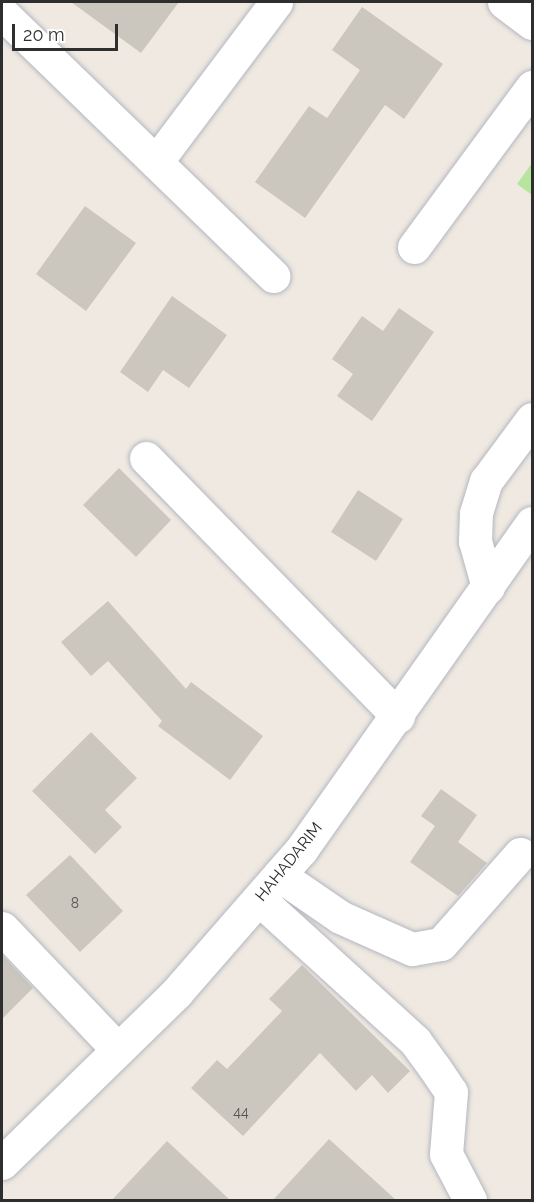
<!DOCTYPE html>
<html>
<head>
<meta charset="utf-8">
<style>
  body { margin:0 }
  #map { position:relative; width:534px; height:1202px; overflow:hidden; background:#efe9e1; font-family:Raleway,sans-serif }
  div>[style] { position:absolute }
  .green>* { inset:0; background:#b6e59e }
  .building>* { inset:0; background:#cbc7bf }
  .roads { filter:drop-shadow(0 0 2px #b4b7c1) drop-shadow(0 0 2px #b4b7c1) }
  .minor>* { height:33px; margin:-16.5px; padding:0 16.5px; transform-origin:16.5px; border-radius:16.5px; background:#fff }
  span { translate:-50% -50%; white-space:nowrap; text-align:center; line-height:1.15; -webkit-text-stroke:4.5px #fff; paint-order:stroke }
  .number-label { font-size:14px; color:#555452 }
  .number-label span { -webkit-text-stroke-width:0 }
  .street-label { font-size:16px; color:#2e2e2e }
  .frame { position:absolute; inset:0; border:3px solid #2e2e2e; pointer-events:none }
  .scale { position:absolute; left:12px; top:24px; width:106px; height:27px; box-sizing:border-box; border:3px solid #2e2e2e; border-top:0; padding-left:8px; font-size:18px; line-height:21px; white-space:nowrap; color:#2e2e2e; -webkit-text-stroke:4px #fff; paint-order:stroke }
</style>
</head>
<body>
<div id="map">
  <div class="green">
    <div style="clip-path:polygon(532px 163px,532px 195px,517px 184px)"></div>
  </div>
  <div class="building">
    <div style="clip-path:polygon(71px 2px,179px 2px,141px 53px)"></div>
    <div style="clip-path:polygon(362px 7px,443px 64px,404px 119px,385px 105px,305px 218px,255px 182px,309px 106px,327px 118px,360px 70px,332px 50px)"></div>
    <div style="clip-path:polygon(85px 206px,136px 243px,86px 311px,36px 274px)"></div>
    <div style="clip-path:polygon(172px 296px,227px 335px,189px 388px,163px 370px,148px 392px,120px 372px)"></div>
    <div style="clip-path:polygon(399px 308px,434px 332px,372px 421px,337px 396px,353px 374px,332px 359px,362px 316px,383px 331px)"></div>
    <div style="clip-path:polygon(119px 468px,171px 520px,136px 557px,83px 505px)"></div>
    <div style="clip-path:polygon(358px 490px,403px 519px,376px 561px,331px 532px)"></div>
    <div style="clip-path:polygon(108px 601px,186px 689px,191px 682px,263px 736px,230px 780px,158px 726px,162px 721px,108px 661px,91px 676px,61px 642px)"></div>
    <div style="clip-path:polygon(91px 732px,137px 778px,105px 810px,122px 827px,95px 854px,32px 791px)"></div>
    <div style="clip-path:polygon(441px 789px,477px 815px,458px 842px,487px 863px,458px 896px,410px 862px,435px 826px,421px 816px)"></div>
    <div style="clip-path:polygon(70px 855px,123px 911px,80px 952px,26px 895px)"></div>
    <div style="clip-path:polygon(2px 955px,33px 988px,2px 1019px)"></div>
    <div style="clip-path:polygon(302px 965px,410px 1071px,388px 1093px,372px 1075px,356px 1091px,320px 1053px,243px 1136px,191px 1088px,217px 1060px,227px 1069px,282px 1011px,269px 999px)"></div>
    <div style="clip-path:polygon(329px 1139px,396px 1200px,273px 1200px)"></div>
    <div style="clip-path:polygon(167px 1141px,230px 1200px,112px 1200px)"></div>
  </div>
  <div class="roads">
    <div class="minor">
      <div style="left:504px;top:2px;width:35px;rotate:37deg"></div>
      <div style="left:2px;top:13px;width:378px;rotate:44.1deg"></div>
      <div style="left:156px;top:162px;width:200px;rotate:-53.1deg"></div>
      <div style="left:414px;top:247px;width:199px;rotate:-53.6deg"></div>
      <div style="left:146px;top:458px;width:361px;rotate:45.7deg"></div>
      <div style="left:488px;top:587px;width:48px;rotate:-105.8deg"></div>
      <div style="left:475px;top:541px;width:28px;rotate:-88deg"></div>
      <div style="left:476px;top:513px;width:34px;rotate:-73deg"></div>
      <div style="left:486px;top:481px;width:77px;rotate:-53.4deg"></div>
      <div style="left:279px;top:875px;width:74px;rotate:34.5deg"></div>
      <div style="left:340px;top:917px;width:79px;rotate:24deg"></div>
      <div style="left:412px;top:949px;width:29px;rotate:-10deg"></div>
      <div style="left:441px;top:944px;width:120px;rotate:-48.7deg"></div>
      <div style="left:259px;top:899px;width:211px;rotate:42.3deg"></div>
      <div style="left:415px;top:1041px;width:32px;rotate:54deg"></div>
      <div style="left:434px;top:1067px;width:30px;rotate:56deg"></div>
      <div style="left:451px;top:1092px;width:62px;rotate:94.6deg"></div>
      <div style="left:446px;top:1154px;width:52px;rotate:62.4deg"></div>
      <div style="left:2px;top:928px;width:168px;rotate:46.4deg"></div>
      <div style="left:2px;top:1163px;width:245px;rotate:-44.3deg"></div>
      <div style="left:177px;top:992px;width:189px;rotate:-48.9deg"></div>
      <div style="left:301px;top:850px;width:400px;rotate:-54.8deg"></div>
    </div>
  </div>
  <div class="number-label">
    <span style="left:75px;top:903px">8</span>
    <span style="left:241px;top:1112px">44</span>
  </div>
  <div class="street-label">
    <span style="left:289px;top:862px;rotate:-51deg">HAHADARIM</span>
  </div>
  <div class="frame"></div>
  <div class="scale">20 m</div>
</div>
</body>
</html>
